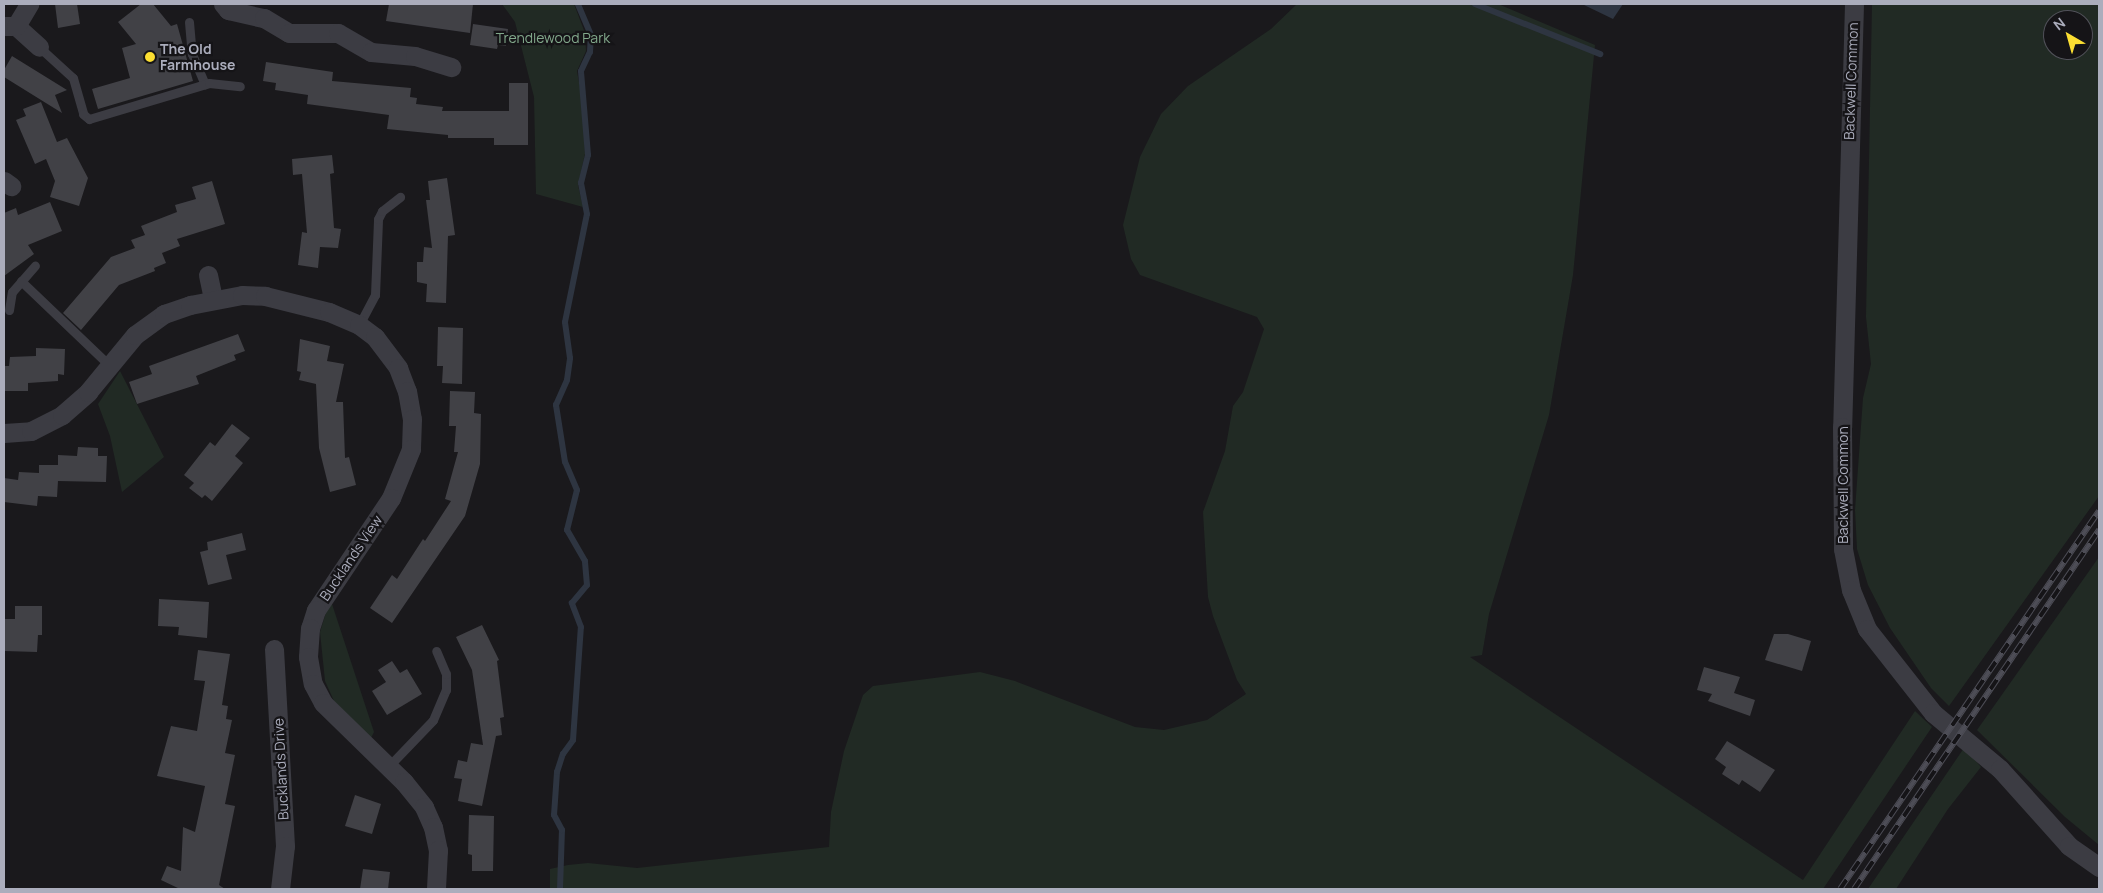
<!DOCTYPE html>
<html>
<head>
<meta charset="utf-8">
<style>
  body { margin:0 }
  #map { position:relative; width:2103px; height:893px; overflow:hidden; background:#1a191c; font-family:Manrope,sans-serif }
  div>[style] { position:absolute }
  .green>* { inset:0; background:#212a24 }
  .water>* { inset:0; background:#2e3541 }
  .stream>* { height:6px; margin:-3px; padding:0 3px; transform-origin:3px; border-radius:3px; background:#2e3541 }
  .building>* { inset:0; background:#414146 }
  .lane>* { height:9px; margin:-4.5px; padding:0 4.5px; transform-origin:4.5px; border-radius:4.5px; background:#3c3c43 }
  .street>* { height:19px; margin:-9.5px; padding:0 9.5px; transform-origin:9.5px; border-radius:9.5px; background:#3c3c43 }
  .rail>* { height:5.5px; margin-top:-2.75px; transform-origin:0; background:repeating-linear-gradient(90deg,#151417 0 11px,#4d4d56 0 22px); box-sizing:border-box; border-block:1px solid #4d4d56 }
  .dots>* { width:14px; height:14px; translate:-50% -50%; box-sizing:border-box; border:2px solid #151417; border-radius:50% }
  span { translate:-50% -50%; white-space:nowrap; text-align:center; line-height:1.15; -webkit-text-stroke:4.5px #151417; paint-order:stroke }
  .park-label { font-size:14px; color:#82a88b }
  .poi-label { font-size:14px; color:#abadbc; font-weight:700 }
  .left { translate:0 -50%; text-align:left }
  .street-label { font-size:14px; color:#abadbc }
  .frame { position:absolute; inset:0; border:5px solid #abadbc; pointer-events:none }
  .north { position:absolute; left:2043px; top:10px; width:50px; height:50px; box-sizing:border-box; background:#151417; border:1px solid #515159; border-radius:50%; rotate:322deg; font-size:14px; font-weight:700; line-height:20px; text-align:center; color:#abadbc }
  .north::after { content:''; display:block; margin:auto; width:18px; height:22px; background:#fbde32; clip-path:polygon(50% 0,100% 100%,50% 72%,0 100%) }
</style>
</head>
<body>
<div id="map">
  <div class="green">
    <div style="clip-path:polygon(502px 4px,574px 4px,585px 33px,586px 51px,577px 71px,584px 112px,585px 154px,578px 185px,583px 207px,536px 194px,534px 97px,515px 22px)"></div>
    <div style="clip-path:polygon(1297px 4px,1498px 4px,1595px 45px,1573px 275px,1549px 415px,1489px 614px,1482px 655px,1470px 657px,1803px 880px,1915px 711px,1932px 727px,1823px 889px,550px 889px,550px 869px,568px 865px,588px 863px,637px 868px,829px 847px,831px 812px,844px 751px,863px 695px,873px 686px,980px 672px,1015px 681px,1135px 727px,1164px 730px,1207px 720px,1246px 694px,1237px 680px,1213px 616px,1208px 597px,1203px 512px,1225px 451px,1233px 406px,1243px 392px,1264px 329px,1257px 317px,1140px 275px,1131px 259px,1123px 225px,1140px 157px,1161px 114px,1188px 86px,1271px 29px)"></div>
    <div style="clip-path:polygon(evenodd,1872px 4px,2099px 4px,2099px 496px,1949px 706px,1931px 688px,1890px 628px,1868px 585px,1857px 549px,1855px 510px,1863px 398px,1871px 364px,1866px 317px,1872px 4px,2053px 20px,2083px 20px,2083px 50px,2053px 50px,2053px 20px)"></div>
    <div style="clip-path:polygon(120px 371px,164px 457px,122px 492px,110px 436px,98px 404px)"></div>
    <div style="clip-path:polygon(2099px 557px,2099px 845px,2065px 817px,1977px 730px)"></div>
    <div style="clip-path:polygon(332px 604px,374px 732px,371px 738px,334px 701px,325px 681px,320px 632px,327px 609px)"></div>
    <div style="clip-path:polygon(1964px 748px,1981px 767px,1948px 809px,1896px 889px,1868px 889px)"></div>
  </div>
  <div class="water">
    <div style="clip-path:polygon(1582px 4px,1623px 4px,1613px 19px)"></div>
  </div>
  <div class="stream">
    <div style="left:1475px;top:4px;width:135px;rotate:21.8deg"></div>
    <div style="left:560px;top:889px;width:59px;rotate:-88.1deg"></div>
    <div style="left:562px;top:830px;width:17px;rotate:-118deg"></div>
    <div style="left:554px;top:815px;width:43px;rotate:-86deg"></div>
    <div style="left:557px;top:772px;width:19px;rotate:-72deg"></div>
    <div style="left:563px;top:754px;width:17px;rotate:-54deg"></div>
    <div style="left:573px;top:740px;width:113px;rotate:-86deg"></div>
    <div style="left:581px;top:627px;width:26px;rotate:-111deg"></div>
    <div style="left:572px;top:603px;width:23px;rotate:-50deg"></div>
    <div style="left:587px;top:585px;width:24px;rotate:-95deg"></div>
    <div style="left:585px;top:561px;width:36px;rotate:-120deg"></div>
    <div style="left:567px;top:530px;width:41px;rotate:-76deg"></div>
    <div style="left:577px;top:490px;width:30px;rotate:-113deg"></div>
    <div style="left:565px;top:462px;width:58px;rotate:-99deg"></div>
    <div style="left:556px;top:405px;width:27px;rotate:-66deg"></div>
    <div style="left:567px;top:380px;width:22px;rotate:-82deg"></div>
    <div style="left:570px;top:358px;width:36px;rotate:-98deg"></div>
    <div style="left:565px;top:322px;width:110px;rotate:-78.5deg"></div>
    <div style="left:587px;top:214px;width:32px;rotate:-101deg"></div>
    <div style="left:581px;top:183px;width:29px;rotate:-76deg"></div>
    <div style="left:588px;top:155px;width:84px;rotate:-94.8deg"></div>
    <div style="left:581px;top:71px;width:21px;rotate:-65deg"></div>
    <div style="left:590px;top:52px;width:17px;rotate:-87deg"></div>
    <div style="left:591px;top:35px;width:34px;rotate:-113deg"></div>
  </div>
  <div class="building">
    <div style="clip-path:polygon(55px 4px,77px 4px,80px 24px,58px 28px)"></div>
    <div style="clip-path:polygon(141px 4px,153px 4px,171px 26px,177px 24px,193px 81px,98px 109px,92px 89px,130px 78px,122px 48px,136px 44px,118px 22px)"></div>
    <div style="clip-path:polygon(389px 4px,473px 4px,470px 33px,386px 21px)"></div>
    <div style="clip-path:polygon(473px 24px,508px 29px,506px 46px,498px 45px,497px 49px,470px 45px)"></div>
    <div style="clip-path:polygon(12px 56px,67px 90px,55px 95px,62px 113px,4px 77px,4px 70px)"></div>
    <div style="clip-path:polygon(266px 62px,333px 72px,332px 81px,411px 88px,410px 97px,417px 98px,416px 104px,443px 107px,442px 111px,509px 111px,509px 83px,528px 83px,528px 145px,494px 145px,494px 138px,448px 138px,448px 135px,387px 129px,389px 115px,307px 104px,308px 95px,275px 90px,276px 83px,263px 81px)"></div>
    <div style="clip-path:polygon(41px 102px,57px 142px,67px 138px,88px 178px,79px 206px,50px 197px,55px 181px,46px 159px,35px 164px,16px 120px,26px 116px,23px 109px)"></div>
    <div style="clip-path:polygon(332px 155px,334px 173px,330px 174px,334px 228px,341px 229px,338px 248px,320px 247px,318px 268px,298px 265px,302px 232px,307px 233px,302px 174px,293px 175px,292px 159px)"></div>
    <div style="clip-path:polygon(447px 178px,455px 235px,448px 236px,446px 303px,426px 302px,427px 284px,417px 282px,417px 262px,423px 262px,424px 247px,432px 248px,426px 200px,430px 200px,428px 181px)"></div>
    <div style="clip-path:polygon(212px 181px,225px 224px,177px 239px,180px 246px,162px 253px,166px 263px,154px 268px,155px 271px,119px 285px,81px 330px,63px 313px,111px 257px,135px 248px,131px 240px,145px 235px,141px 226px,177px 212px,175px 205px,196px 199px,192px 187px)"></div>
    <div style="clip-path:polygon(50px 202px,62px 231px,28px 245px,34px 254px,4px 276px,4px 213px,16px 208px,18px 215px)"></div>
    <div style="clip-path:polygon(438px 327px,463px 328px,462px 384px,442px 383px,443px 366px,437px 366px)"></div>
    <div style="clip-path:polygon(238px 334px,245px 351px,234px 355px,236px 360px,196px 376px,199px 384px,137px 404px,129px 382px,152px 374px,149px 366px)"></div>
    <div style="clip-path:polygon(300px 339px,330px 346px,327px 361px,344px 364px,336px 402px,343px 402px,345px 458px,349px 457px,356px 485px,330px 492px,319px 448px,316px 384px,299px 380px,301px 372px,297px 371px)"></div>
    <div style="clip-path:polygon(36px 348px,65px 349px,64px 375px,58px 374px,58px 381px,28px 383px,28px 391px,4px 391px,4px 366px,9px 366px,10px 357px,36px 356px)"></div>
    <div style="clip-path:polygon(450px 391px,475px 392px,474px 413px,481px 414px,480px 464px,465px 516px,392px 623px,370px 608px,392px 575px,397px 579px,423px 539px,425px 541px,451px 501px,445px 499px,458px 452px,454px 452px,456px 426px,449px 426px)"></div>
    <div style="clip-path:polygon(232px 424px,250px 438px,235px 456px,243px 463px,212px 501px,205px 495px,202px 498px,189px 488px,194px 483px,184px 475px,210px 442px,215px 446px)"></div>
    <div style="clip-path:polygon(78px 447px,98px 448px,98px 456px,107px 456px,106px 482px,58px 481px,57px 497px,38px 496px,37px 506px,4px 502px,4px 478px,18px 480px,19px 472px,39px 473px,39px 465px,58px 465px,58px 455px,77px 456px)"></div>
    <div style="clip-path:polygon(242px 533px,246px 550px,226px 555px,232px 579px,208px 585px,200px 552px,208px 550px,207px 542px)"></div>
    <div style="clip-path:polygon(159px 599px,209px 602px,207px 638px,178px 635px,179px 627px,158px 626px)"></div>
    <div style="clip-path:polygon(15px 606px,42px 606px,42px 635px,38px 635px,37px 652px,4px 651px,4px 619px,15px 619px)"></div>
    <div style="clip-path:polygon(482px 625px,499px 660px,497px 661px,504px 717px,500px 718px,502px 735px,496px 736px,482px 806px,458px 801px,462px 779px,454px 778px,458px 760px,467px 762px,471px 743px,483px 745px,472px 670px,456px 637px)"></div>
    <div style="clip-path:polygon(1774px 634px,1788px 634px,1811px 641px,1802px 671px,1765px 660px)"></div>
    <div style="clip-path:polygon(198px 650px,230px 654px,222px 705px,228px 706px,226px 719px,232px 720px,225px 753px,235px 755px,225px 804px,235px 806px,219px 885px,225px 889px,180px 889px,161px 880px,167px 866px,181px 871px,183px 827px,195px 832px,205px 786px,157px 776px,171px 726px,197px 731px,205px 681px,194px 680px)"></div>
    <div style="clip-path:polygon(392px 661px,400px 673px,407px 669px,422px 694px,387px 715px,372px 691px,386px 682px,378px 670px)"></div>
    <div style="clip-path:polygon(1704px 667px,1740px 677px,1734px 693px,1755px 700px,1750px 716px,1708px 701px,1712px 694px,1697px 690px)"></div>
    <div style="clip-path:polygon(1727px 741px,1775px 770px,1760px 792px,1742px 780px,1739px 785px,1722px 774px,1726px 767px,1715px 759px)"></div>
    <div style="clip-path:polygon(355px 795px,381px 804px,372px 834px,345px 826px)"></div>
    <div style="clip-path:polygon(469px 815px,494px 816px,493px 871px,472px 871px,472px 855px,468px 854px)"></div>
    <div style="clip-path:polygon(363px 869px,390px 872px,388px 889px,360px 889px)"></div>
  </div>
  <div class="lane">
    <div style="left:189px;top:22px;width:32px;rotate:85deg"></div>
    <div style="left:192px;top:54px;width:33px;rotate:67deg"></div>
    <div style="left:39px;top:47px;width:46px;rotate:42.4deg"></div>
    <div style="left:73px;top:78px;width:37px;rotate:74deg"></div>
    <div style="left:83px;top:114px;width:8px;rotate:40deg"></div>
    <div style="left:89px;top:119px;width:125px;rotate:-16.7deg"></div>
    <div style="left:209px;top:83px;width:31px;rotate:6deg"></div>
    <div style="left:21px;top:281px;width:122px;rotate:43.7deg"></div>
    <div style="left:9px;top:310px;width:18px;rotate:-81deg"></div>
    <div style="left:12px;top:292px;width:35px;rotate:-49deg"></div>
    <div style="left:359px;top:325px;width:34px;rotate:-62deg"></div>
    <div style="left:375px;top:295px;width:76px;rotate:-87.7deg"></div>
    <div style="left:378px;top:219px;width:9px;rotate:-63deg"></div>
    <div style="left:382px;top:211px;width:23px;rotate:-38deg"></div>
    <div style="left:388px;top:767px;width:65px;rotate:-46.2deg"></div>
    <div style="left:433px;top:720px;width:33px;rotate:-67deg"></div>
    <div style="left:446px;top:690px;width:16px;rotate:-90deg"></div>
    <div style="left:446px;top:674px;width:25px;rotate:-113deg"></div>
  </div>
  <div class="street">
    <div style="left:223px;top:4px;width:8px;rotate:50deg"></div>
    <div style="left:228px;top:10px;width:37px;rotate:13deg"></div>
    <div style="left:264px;top:18px;width:29px;rotate:31deg"></div>
    <div style="left:289px;top:33px;width:49px"></div>
    <div style="left:338px;top:33px;width:38px;rotate:30deg"></div>
    <div style="left:371px;top:52px;width:44px;rotate:5.2deg"></div>
    <div style="left:415px;top:56px;width:38px;rotate:17deg"></div>
    <div style="left:1854px;top:4px;width:423px;rotate:91.6deg"></div>
    <div style="left:1842px;top:427px;width:122px;rotate:89.5deg"></div>
    <div style="left:1843px;top:549px;width:42px;rotate:79deg"></div>
    <div style="left:1851px;top:590px;width:42px;rotate:67.7deg"></div>
    <div style="left:1867px;top:629px;width:107px;rotate:51.8deg"></div>
    <div style="left:1933px;top:713px;width:87px;rotate:39.9deg"></div>
    <div style="left:2000px;top:769px;width:103px;rotate:48.1deg"></div>
    <div style="left:2069px;top:846px;width:37px;rotate:35deg"></div>
    <div style="left:4px;top:26px;width:12px"></div>
    <div style="left:16px;top:26px;width:31px;rotate:42deg"></div>
    <div style="left:16px;top:26px;width:26px;rotate:-59deg"></div>
    <div style="left:4px;top:181px;width:9px;rotate:36deg"></div>
    <div style="left:208px;top:275px;width:25px;rotate:78deg"></div>
    <div style="left:4px;top:433px;width:27px;rotate:-4deg"></div>
    <div style="left:31px;top:431px;width:35px;rotate:-27deg"></div>
    <div style="left:62px;top:415px;width:35px;rotate:-41deg"></div>
    <div style="left:88px;top:392px;width:74px;rotate:-50.5deg"></div>
    <div style="left:135px;top:335px;width:36px;rotate:-36deg"></div>
    <div style="left:164px;top:314px;width:28px;rotate:-19deg"></div>
    <div style="left:190px;top:305px;width:53px;rotate:-10.9deg"></div>
    <div style="left:242px;top:295px;width:23px;rotate:2deg"></div>
    <div style="left:265px;top:296px;width:66px;rotate:14deg"></div>
    <div style="left:329px;top:312px;width:33px;rotate:23deg"></div>
    <div style="left:359px;top:325px;width:20px;rotate:37deg"></div>
    <div style="left:375px;top:337px;width:39px;rotate:53deg"></div>
    <div style="left:398px;top:368px;width:25px;rotate:69deg"></div>
    <div style="left:407px;top:391px;width:28px;rotate:80deg"></div>
    <div style="left:412px;top:419px;width:30px;rotate:92deg"></div>
    <div style="left:411px;top:449px;width:53px;rotate:112.2deg"></div>
    <div style="left:391px;top:498px;width:135px;rotate:123.8deg"></div>
    <div style="left:316px;top:610px;width:19px;rotate:108deg"></div>
    <div style="left:310px;top:628px;width:29px;rotate:94deg"></div>
    <div style="left:308px;top:657px;width:27px;rotate:80deg"></div>
    <div style="left:313px;top:684px;width:21px;rotate:62deg"></div>
    <div style="left:323px;top:703px;width:113px;rotate:44.3deg"></div>
    <div style="left:404px;top:782px;width:32px;rotate:51deg"></div>
    <div style="left:424px;top:807px;width:22px;rotate:66deg"></div>
    <div style="left:433px;top:827px;width:24px;rotate:78deg"></div>
    <div style="left:438px;top:850px;width:39px;rotate:93deg"></div>
    <div style="left:274px;top:649px;width:197px;rotate:86.8deg"></div>
    <div style="left:285px;top:846px;width:43px;rotate:96.6deg"></div>
  </div>
  <div class="rail">
    <div style="left:1840px;top:889px;width:458px;rotate:-55.6deg"></div>
    <div style="left:1854px;top:889px;width:435px;rotate:-55.7deg"></div>
  </div>
  <div class="dots">
    <div style="left:150px;top:57px;background:#fbde32"></div>
  </div>
  <div class="park-label">
    <span style="left:553px;top:38px">Trendlewood Park</span>
  </div>
  <div class="poi-label">
    <span class="left" style="left:160px;top:57px">The Old<br>Farmhouse</span>
  </div>
  <div class="street-label">
    <span style="left:1851px;top:81px;rotate:-88deg">Backwell Common</span>
    <span style="left:1843px;top:485px;rotate:-90deg">Backwell Common</span>
    <span style="left:351px;top:558px;rotate:-56deg">Bucklands View</span>
    <span style="left:281px;top:769px;rotate:-93deg">Bucklands Drive</span>
  </div>
  <div class="frame"></div>
  <div class="north">N</div>
</div>
</body>
</html>
